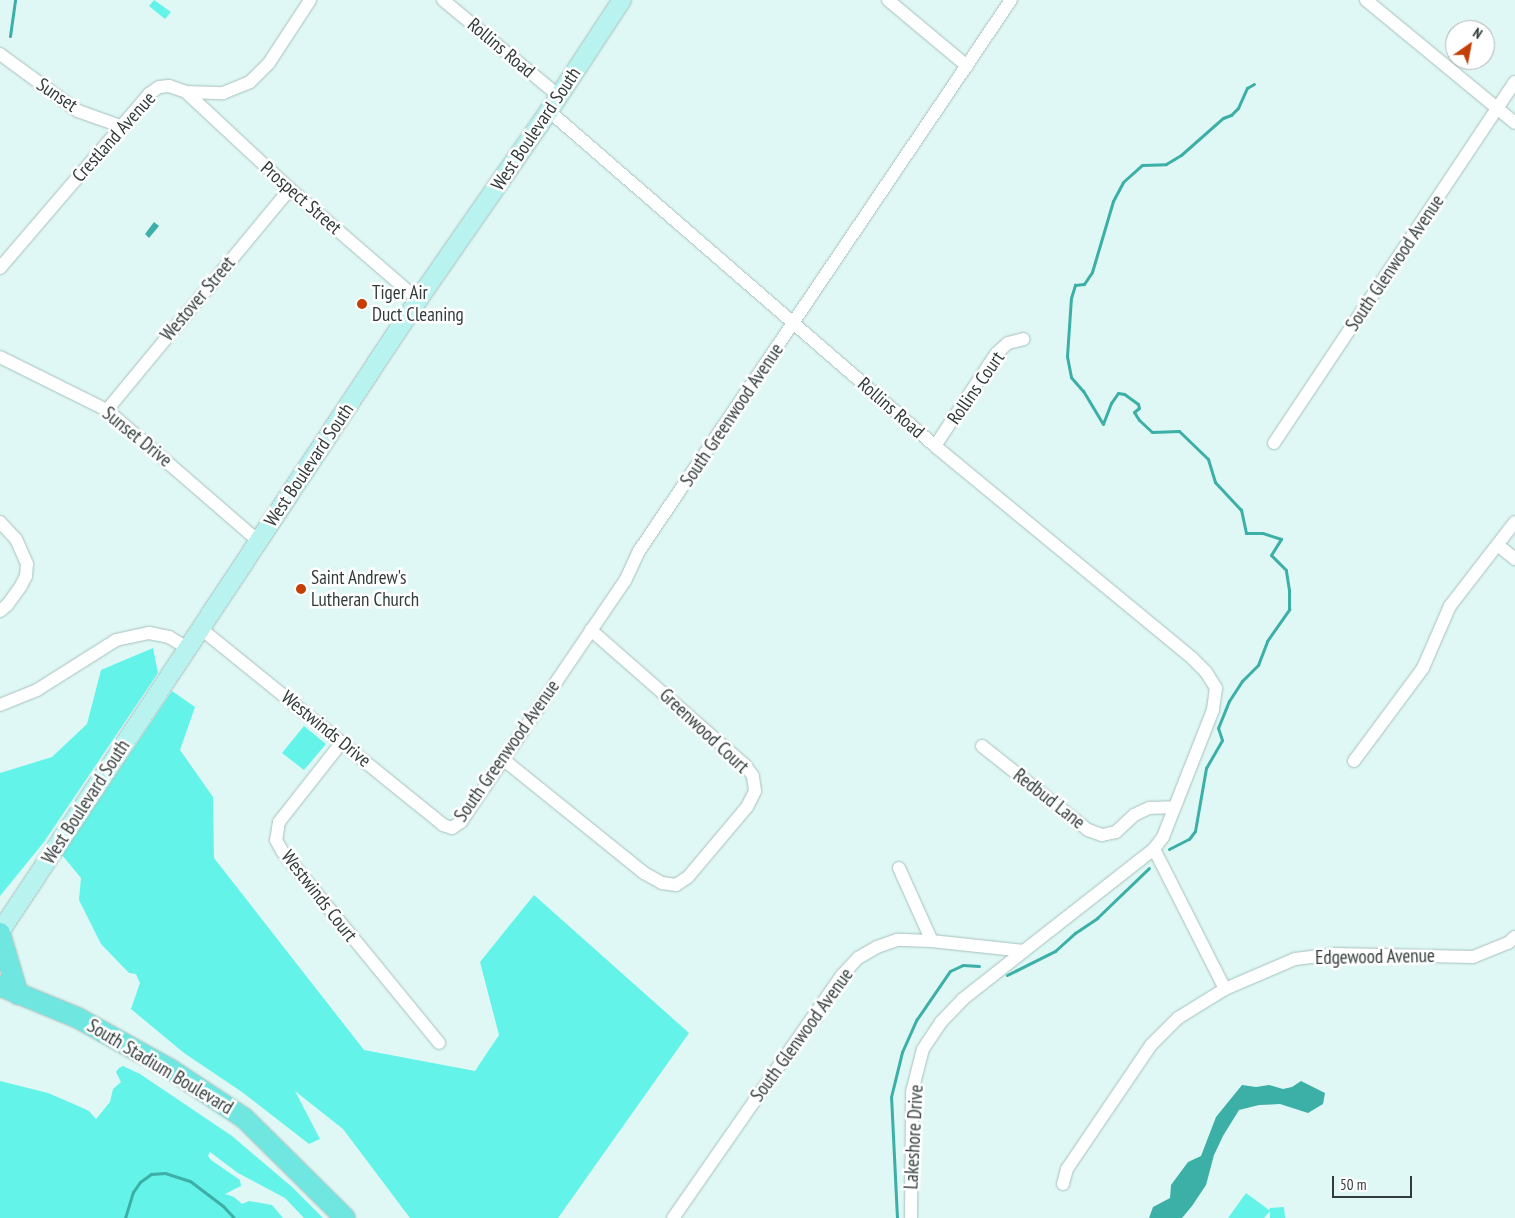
<!DOCTYPE html>
<html>
<head>
<meta charset="utf-8">
<style>
  body { margin:0 }
  #map { position:relative; width:1515px; height:1218px; overflow:hidden; background:#dff8f5; font-family:"PT Sans Narrow",sans-serif }
  div>[style] { position:absolute }
  .green>* { inset:0; background:#64f3e8 }
  .water>* { inset:0; background:#3cafa7 }
  .stream>* { height:3px; margin:-1.5px; padding:0 1.5px; transform-origin:1.5px; border-radius:1.5px; background:#3cafa7 }
  .roads { filter:drop-shadow(0 0 1px #a8c0bd) drop-shadow(0 0 1px #a8c0bd) }
  .street>* { height:12px; margin:-6px; padding:0 6px; transform-origin:6px; border-radius:6px; background:#fff }
  .secondary>* { height:18px; margin:-9px; padding:0 9px; transform-origin:9px; border-radius:9px; background:#b8f3ef }
  .primary>* { height:20px; margin:-10px; padding:0 10px; transform-origin:10px; border-radius:10px; background:#70e6e0 }
  .dots>* { width:14px; height:14px; translate:-50% -50%; box-sizing:border-box; border:2px solid #fff; border-radius:50% }
  span { translate:-50% -50%; white-space:nowrap; text-align:center; line-height:1.15; -webkit-text-stroke:5px #fff; paint-order:stroke }
  .street-label { font-size:19px; color:#323c3b }
  .poi-label { font-size:19px; color:#323c3b }
  .left { translate:0 -50%; text-align:left }
  .north { position:absolute; left:1445px; top:20px; width:50px; height:50px; box-sizing:border-box; background:#fff; border:1px solid #adb1b1; border-radius:50%; rotate:33deg; font-size:14px; font-weight:700; line-height:20px; text-align:center; color:#323c3b }
  .north::after { content:''; display:block; margin:auto; width:18px; height:22px; background:#c53e03; clip-path:polygon(50% 0,100% 100%,50% 72%,0 100%) }
  .scale { position:absolute; left:1332px; top:1176px; width:80px; height:22px; box-sizing:border-box; border:2px solid #323c3b; border-top:0; padding-left:6px; font-size:15px; line-height:18px; white-space:nowrap; color:#323c3b; -webkit-text-stroke:4px #fff; paint-order:stroke }
</style>
</head>
<body>
<div id="map">
  <div class="green">
    <div style="clip-path:polygon(154px 0,171px 12px,165px 19px,149px 6px)"></div>
    <div style="clip-path:polygon(153px 648px,158px 673px,44px 842px,0 896px,0 773px,52px 757px,87px 724px,101px 670px)"></div>
    <div style="clip-path:polygon(172px 691px,195px 707px,180px 750px,213px 797px,214px 858px,364px 1050px,475px 1071px,499px 1035px,480px 962px,534px 895px,689px 1033px,558px 1218px,410px 1218px,343px 1129px,295px 1091px,320px 1139px,309px 1144px,242px 1092px,184px 1053px,131px 1009px,140px 983px,136px 974px,129px 973px,101px 944px,79px 900px,81px 878px,62px 855px)"></div>
    <div style="clip-path:polygon(304px 726px,326px 744px,304px 770px,282px 753px)"></div>
    <div style="clip-path:polygon(123px 1066px,140px 1074px,232px 1136px,292px 1187px,323px 1218px,304px 1218px,285px 1198px,238px 1173px,210px 1152px,208px 1156px,211px 1160px,240px 1180px,241px 1186px,225px 1194px,234px 1197px,242px 1204px,249px 1201px,272px 1205px,283px 1218px,0 1218px,0 1081px,48px 1093px,76px 1105px,89px 1111px,96px 1119px,110px 1102px,113px 1089px,121px 1082px,116px 1072px,119px 1068px)"></div>
    <div style="clip-path:polygon(1246px 1193px,1269px 1210px,1270px 1208px,1284px 1207px,1285px 1218px,1270px 1218px,1270px 1211px,1264px 1218px,1228px 1218px)"></div>
  </div>
  <div class="water">
    <div style="clip-path:polygon(154px 222px,159px 226px,149px 238px,145px 234px)"></div>
    <div style="clip-path:polygon(1301px 1081px,1325px 1093px,1323px 1104px,1308px 1113px,1280px 1104px,1259px 1105px,1239px 1110px,1223px 1136px,1214px 1155px,1206px 1185px,1192px 1206px,1182px 1218px,1149px 1218px,1153px 1207px,1170px 1198px,1171px 1185px,1188px 1162px,1201px 1156px,1216px 1117px,1242px 1085px,1256px 1087px,1269px 1085px,1283px 1089px,1292px 1087px)"></div>
  </div>
  <div class="stream">
    <div style="left:10px;top:36px;width:36px;rotate:-82deg"></div>
    <div style="left:1169px;top:849px;width:22px;rotate:-27deg"></div>
    <div style="left:1189px;top:839px;width:10px;rotate:-53deg"></div>
    <div style="left:1195px;top:831px;width:64px;rotate:-80.1deg"></div>
    <div style="left:1206px;top:768px;width:32px;rotate:-60deg"></div>
    <div style="left:1222px;top:740px;width:13px;rotate:-108deg"></div>
    <div style="left:1218px;top:728px;width:29px;rotate:-68deg"></div>
    <div style="left:1229px;top:701px;width:24px;rotate:-57deg"></div>
    <div style="left:1242px;top:681px;width:23px;rotate:-45deg"></div>
    <div style="left:1258px;top:665px;width:26px;rotate:-69deg"></div>
    <div style="left:1267px;top:641px;width:39px;rotate:-55deg"></div>
    <div style="left:1289px;top:609px;width:19px;rotate:-90deg"></div>
    <div style="left:1289px;top:590px;width:20px;rotate:-99deg"></div>
    <div style="left:1286px;top:570px;width:21px;rotate:-135deg"></div>
    <div style="left:1271px;top:555px;width:19px;rotate:-58deg"></div>
    <div style="left:1281px;top:539px;width:19px;rotate:-162deg"></div>
    <div style="left:1263px;top:533px;width:17px;rotate:180deg"></div>
    <div style="left:1246px;top:533px;width:24px;rotate:-102deg"></div>
    <div style="left:1241px;top:510px;width:38px;rotate:-133deg"></div>
    <div style="left:1215px;top:482px;width:24px;rotate:-107deg"></div>
    <div style="left:1208px;top:459px;width:40px;rotate:-136deg"></div>
    <div style="left:1179px;top:431px;width:27px;rotate:178deg"></div>
    <div style="left:1152px;top:432px;width:18px;rotate:-137deg"></div>
    <div style="left:1139px;top:420px;width:9px;rotate:-122deg"></div>
    <div style="left:1134px;top:412px;width:6px;rotate:-39deg"></div>
    <div style="left:1139px;top:408px;width:4px;rotate:-104deg"></div>
    <div style="left:1138px;top:404px;width:17px;rotate:-144deg"></div>
    <div style="left:1124px;top:394px;width:6px;rotate:-171deg"></div>
    <div style="left:1118px;top:393px;width:12px;rotate:125deg"></div>
    <div style="left:1111px;top:403px;width:22px;rotate:111deg"></div>
    <div style="left:1103px;top:424px;width:39px;rotate:-121deg"></div>
    <div style="left:1083px;top:391px;width:18px;rotate:-131deg"></div>
    <div style="left:1071px;top:377px;width:21px;rotate:-101deg"></div>
    <div style="left:1067px;top:356px;width:58px;rotate:-86.1deg"></div>
    <div style="left:1071px;top:298px;width:14px;rotate:-73deg"></div>
    <div style="left:1075px;top:285px;width:9px;rotate:-6deg"></div>
    <div style="left:1084px;top:284px;width:14px;rotate:-56deg"></div>
    <div style="left:1092px;top:272px;width:74px;rotate:-73.5deg"></div>
    <div style="left:1113px;top:201px;width:21px;rotate:-62deg"></div>
    <div style="left:1123px;top:182px;width:25px;rotate:-42deg"></div>
    <div style="left:1142px;top:165px;width:24px;rotate:-2deg"></div>
    <div style="left:1166px;top:164px;width:17px;rotate:-31deg"></div>
    <div style="left:1181px;top:155px;width:56px;rotate:-41.4deg"></div>
    <div style="left:1223px;top:118px;width:9px;rotate:-21deg"></div>
    <div style="left:1231px;top:115px;width:10px;rotate:-45deg"></div>
    <div style="left:1238px;top:108px;width:22px;rotate:-66deg"></div>
    <div style="left:1247px;top:88px;width:8px;rotate:-30deg"></div>
    <div style="left:1007px;top:975px;width:54px;rotate:-26.6deg"></div>
    <div style="left:1055px;top:951px;width:27px;rotate:-42deg"></div>
    <div style="left:1075px;top:933px;width:27px;rotate:-34deg"></div>
    <div style="left:1097px;top:918px;width:72px;rotate:-43.9deg"></div>
    <div style="left:125px;top:1218px;width:27px;rotate:-73deg"></div>
    <div style="left:133px;top:1192px;width:12px;rotate:-55deg"></div>
    <div style="left:140px;top:1182px;width:14px;rotate:-36deg"></div>
    <div style="left:151px;top:1174px;width:14px;rotate:-4deg"></div>
    <div style="left:165px;top:1173px;width:26px;rotate:18deg"></div>
    <div style="left:190px;top:1181px;width:41px;rotate:37.1deg"></div>
    <div style="left:223px;top:1206px;width:16px;rotate:47deg"></div>
    <div style="left:897px;top:1218px;width:121px;rotate:-92.8deg"></div>
    <div style="left:891px;top:1097px;width:46px;rotate:-76.3deg"></div>
    <div style="left:902px;top:1052px;width:36px;rotate:-66deg"></div>
    <div style="left:917px;top:1019px;width:58px;rotate:-55.5deg"></div>
    <div style="left:950px;top:971px;width:14px;rotate:-25deg"></div>
    <div style="left:963px;top:965px;width:16px;rotate:4deg"></div>
  </div>
  <div class="roads">
    <div class="street">
      <div style="left:443px;top:0;width:151px;rotate:39.6deg"></div>
      <div style="left:888px;top:0;width:103px;rotate:39.9deg"></div>
      <div style="left:1366px;top:0;width:193px;rotate:39.5deg"></div>
      <div style="left:0;top:54px;width:97px;rotate:36.2deg"></div>
      <div style="left:78px;top:111px;width:45px;rotate:19.7deg"></div>
      <div style="left:186px;top:92px;width:142px;rotate:43deg"></div>
      <div style="left:290px;top:189px;width:169px;rotate:40.9deg"></div>
      <div style="left:549px;top:111px;width:511px;rotate:40.95deg"></div>
      <div style="left:935px;top:446px;width:333px;rotate:39.5deg"></div>
      <div style="left:1192px;top:658px;width:20px;rotate:45deg"></div>
      <div style="left:1206px;top:672px;width:19px;rotate:58deg"></div>
      <div style="left:1216px;top:688px;width:22px;rotate:98deg"></div>
      <div style="left:1213px;top:710px;width:136px;rotate:111.5deg"></div>
      <div style="left:1163px;top:837px;width:15px;rotate:127deg"></div>
      <div style="left:1154px;top:849px;width:165px;rotate:141.9deg"></div>
      <div style="left:1024px;top:951px;width:93px;rotate:-173.8deg"></div>
      <div style="left:932px;top:941px;width:35px;rotate:-178deg"></div>
      <div style="left:897px;top:940px;width:21px;rotate:161deg"></div>
      <div style="left:877px;top:947px;width:22px;rotate:150deg"></div>
      <div style="left:858px;top:958px;width:23px;rotate:133deg"></div>
      <div style="left:842px;top:975px;width:296px;rotate:124.8deg"></div>
      <div style="left:0;top:268px;width:229px;rotate:-49.4deg"></div>
      <div style="left:149px;top:94px;width:12px;rotate:-35deg"></div>
      <div style="left:159px;top:87px;width:10px;rotate:-6deg"></div>
      <div style="left:169px;top:86px;width:18px;rotate:19deg"></div>
      <div style="left:186px;top:92px;width:37px;rotate:2deg"></div>
      <div style="left:223px;top:93px;width:29px;rotate:-22deg"></div>
      <div style="left:250px;top:82px;width:27px;rotate:-45deg"></div>
      <div style="left:269px;top:63px;width:75px;rotate:-56.9deg"></div>
      <div style="left:0;top:357px;width:119px;rotate:26.4deg"></div>
      <div style="left:107px;top:410px;width:200px;rotate:40.9deg"></div>
      <div style="left:107px;top:410px;width:287px;rotate:-50.4deg"></div>
      <div style="left:1274px;top:443px;width:434px;rotate:-56.3deg"></div>
      <div style="left:935px;top:446px;width:110px;rotate:-56.5deg"></div>
      <div style="left:996px;top:354px;width:16px;rotate:-43deg"></div>
      <div style="left:1008px;top:343px;width:16px;rotate:-14deg"></div>
      <div style="left:0;top:522px;width:23px;rotate:47deg"></div>
      <div style="left:16px;top:539px;width:27px;rotate:66deg"></div>
      <div style="left:27px;top:564px;width:12px;rotate:95deg"></div>
      <div style="left:26px;top:576px;width:11px;rotate:117deg"></div>
      <div style="left:21px;top:586px;width:24px;rotate:126deg"></div>
      <div style="left:7px;top:605px;width:9px;rotate:139deg"></div>
      <div style="left:1499px;top:546px;width:21px;rotate:39deg"></div>
      <div style="left:200px;top:628px;width:313px;rotate:39deg"></div>
      <div style="left:443px;top:825px;width:9px;rotate:18deg"></div>
      <div style="left:452px;top:828px;width:11px;rotate:-34deg"></div>
      <div style="left:461px;top:822px;width:292px;rotate:-55.8deg"></div>
      <div style="left:625px;top:581px;width:33px;rotate:-65deg"></div>
      <div style="left:639px;top:551px;width:665px;rotate:-55.98deg"></div>
      <div style="left:0;top:705px;width:40px;rotate:-22deg"></div>
      <div style="left:37px;top:690px;width:93px;rotate:-32.3deg"></div>
      <div style="left:116px;top:640px;width:34px;rotate:-12deg"></div>
      <div style="left:149px;top:633px;width:20px;rotate:11deg"></div>
      <div style="left:169px;top:637px;width:21px;rotate:31deg"></div>
      <div style="left:342px;top:742px;width:102px;rotate:128.2deg"></div>
      <div style="left:279px;top:822px;width:18px;rotate:99deg"></div>
      <div style="left:276px;top:840px;width:13px;rotate:61deg"></div>
      <div style="left:282px;top:851px;width:248px;rotate:50.7deg"></div>
      <div style="left:982px;top:746px;width:135px;rotate:38.4deg"></div>
      <div style="left:1088px;top:830px;width:15px;rotate:20deg"></div>
      <div style="left:1102px;top:835px;width:14px;rotate:-12deg"></div>
      <div style="left:1116px;top:832px;width:25px;rotate:-43deg"></div>
      <div style="left:1134px;top:815px;width:17px;rotate:-25deg"></div>
      <div style="left:1149px;top:808px;width:25px;rotate:-2deg"></div>
      <div style="left:504px;top:760px;width:180px;rotate:38.9deg"></div>
      <div style="left:644px;top:873px;width:21px;rotate:29deg"></div>
      <div style="left:662px;top:883px;width:14px;rotate:8deg"></div>
      <div style="left:676px;top:885px;width:14px;rotate:-34deg"></div>
      <div style="left:688px;top:877px;width:92px;rotate:-49.9deg"></div>
      <div style="left:747px;top:807px;width:18px;rotate:-63deg"></div>
      <div style="left:755px;top:791px;width:15px;rotate:-98deg"></div>
      <div style="left:753px;top:776px;width:14px;rotate:-126deg"></div>
      <div style="left:745px;top:765px;width:205px;rotate:-138.8deg"></div>
      <div style="left:1354px;top:761px;width:116px;rotate:-53.4deg"></div>
      <div style="left:1423px;top:668px;width:68px;rotate:-66.5deg"></div>
      <div style="left:1450px;top:606px;width:106px;rotate:-52.3deg"></div>
      <div style="left:1154px;top:849px;width:157px;rotate:63.1deg"></div>
      <div style="left:899px;top:868px;width:80px;rotate:65.7deg"></div>
      <div style="left:1063px;top:1184px;width:16px;rotate:-75deg"></div>
      <div style="left:1067px;top:1169px;width:150px;rotate:-55.9deg"></div>
      <div style="left:1151px;top:1045px;width:38px;rotate:-45deg"></div>
      <div style="left:1178px;top:1018px;width:55px;rotate:-31.7deg"></div>
      <div style="left:1225px;top:989px;width:76px;rotate:-23.2deg"></div>
      <div style="left:1295px;top:959px;width:39px;rotate:-7deg"></div>
      <div style="left:1334px;top:954px;width:139px;rotate:1.2deg"></div>
      <div style="left:1473px;top:957px;width:38px;rotate:-22deg"></div>
      <div style="left:1508px;top:943px;width:9px;rotate:-41deg"></div>
      <div style="left:911px;top:1218px;width:126px;rotate:-89.5deg"></div>
      <div style="left:912px;top:1092px;width:44px;rotate:-75.7deg"></div>
      <div style="left:923px;top:1049px;width:32px;rotate:-56deg"></div>
      <div style="left:941px;top:1022px;width:32px;rotate:-46deg"></div>
      <div style="left:963px;top:999px;width:78px;rotate:-38.2deg"></div>
    </div>
    <div class="secondary">
      <div style="left:0;top:932px;width:758px;rotate:-56.52deg"></div>
      <div style="left:418px;top:300px;width:230px;rotate:-55.3deg"></div>
      <div style="left:549px;top:111px;width:133px;rotate:-56.7deg"></div>
    </div>
    <div class="primary">
      <div style="left:0;top:933px;width:64px;rotate:73.6deg"></div>
      <div style="left:0;top:986px;width:84px;rotate:22.3deg"></div>
      <div style="left:78px;top:1018px;width:105px;rotate:29deg"></div>
      <div style="left:170px;top:1069px;width:89px;rotate:33.5deg"></div>
      <div style="left:244px;top:1118px;width:142px;rotate:44.7deg"></div>
    </div>
  </div>
  <div class="dots">
    <div style="left:362px;top:304px;background:#c53e03"></div>
    <div style="left:301px;top:589px;background:#c53e03"></div>
  </div>
  <div class="street-label">
    <span style="left:501px;top:48px;rotate:40deg">Rollins Road</span>
    <span style="left:57px;top:95px;rotate:34deg">Sunset</span>
    <span style="left:536px;top:129px;rotate:-56deg">West Boulevard South</span>
    <span style="left:114px;top:137px;rotate:-48deg">Crestland Avenue</span>
    <span style="left:301px;top:198px;rotate:41deg">Prospect Street</span>
    <span style="left:1395px;top:263px;rotate:-56deg">South Glenwood Avenue</span>
    <span style="left:198px;top:299px;rotate:-50deg">Westover Street</span>
    <span style="left:976px;top:388px;rotate:-55deg">Rollins Court</span>
    <span style="left:891px;top:408px;rotate:41deg">Rollins Road</span>
    <span style="left:732px;top:415px;rotate:-56deg">South Greenwood Avenue</span>
    <span style="left:137px;top:437px;rotate:39deg">Sunset Drive</span>
    <span style="left:309px;top:465px;rotate:-56deg">West Boulevard South</span>
    <span style="left:326px;top:729px;rotate:39deg">Westwinds Drive</span>
    <span style="left:704px;top:731px;rotate:43deg">Greenwood Court</span>
    <span style="left:507px;top:751px;rotate:-55deg">South Greenwood Avenue</span>
    <span style="left:1049px;top:799px;rotate:38deg">Redbud Lane</span>
    <span style="left:86px;top:802px;rotate:-57deg">West Boulevard South</span>
    <span style="left:319px;top:896px;rotate:52deg">Westwinds Court</span>
    <span style="left:1375px;top:957px;rotate:-1deg">Edgewood Avenue</span>
    <span style="left:802px;top:1035px;rotate:-54deg">South Glenwood Avenue</span>
    <span style="left:160px;top:1067px;rotate:31deg">South Stadium Boulevard</span>
    <span style="left:914px;top:1137px;rotate:-87deg">Lakeshore Drive</span>
  </div>
  <div class="poi-label">
    <span class="left" style="left:372px;top:304px">Tiger Air<br>Duct Cleaning</span>
    <span class="left" style="left:311px;top:589px">Saint Andrew's<br>Lutheran Church</span>
  </div>
  <div class="north">N</div>
  <div class="scale">50 m</div>
</div>
</body>
</html>
